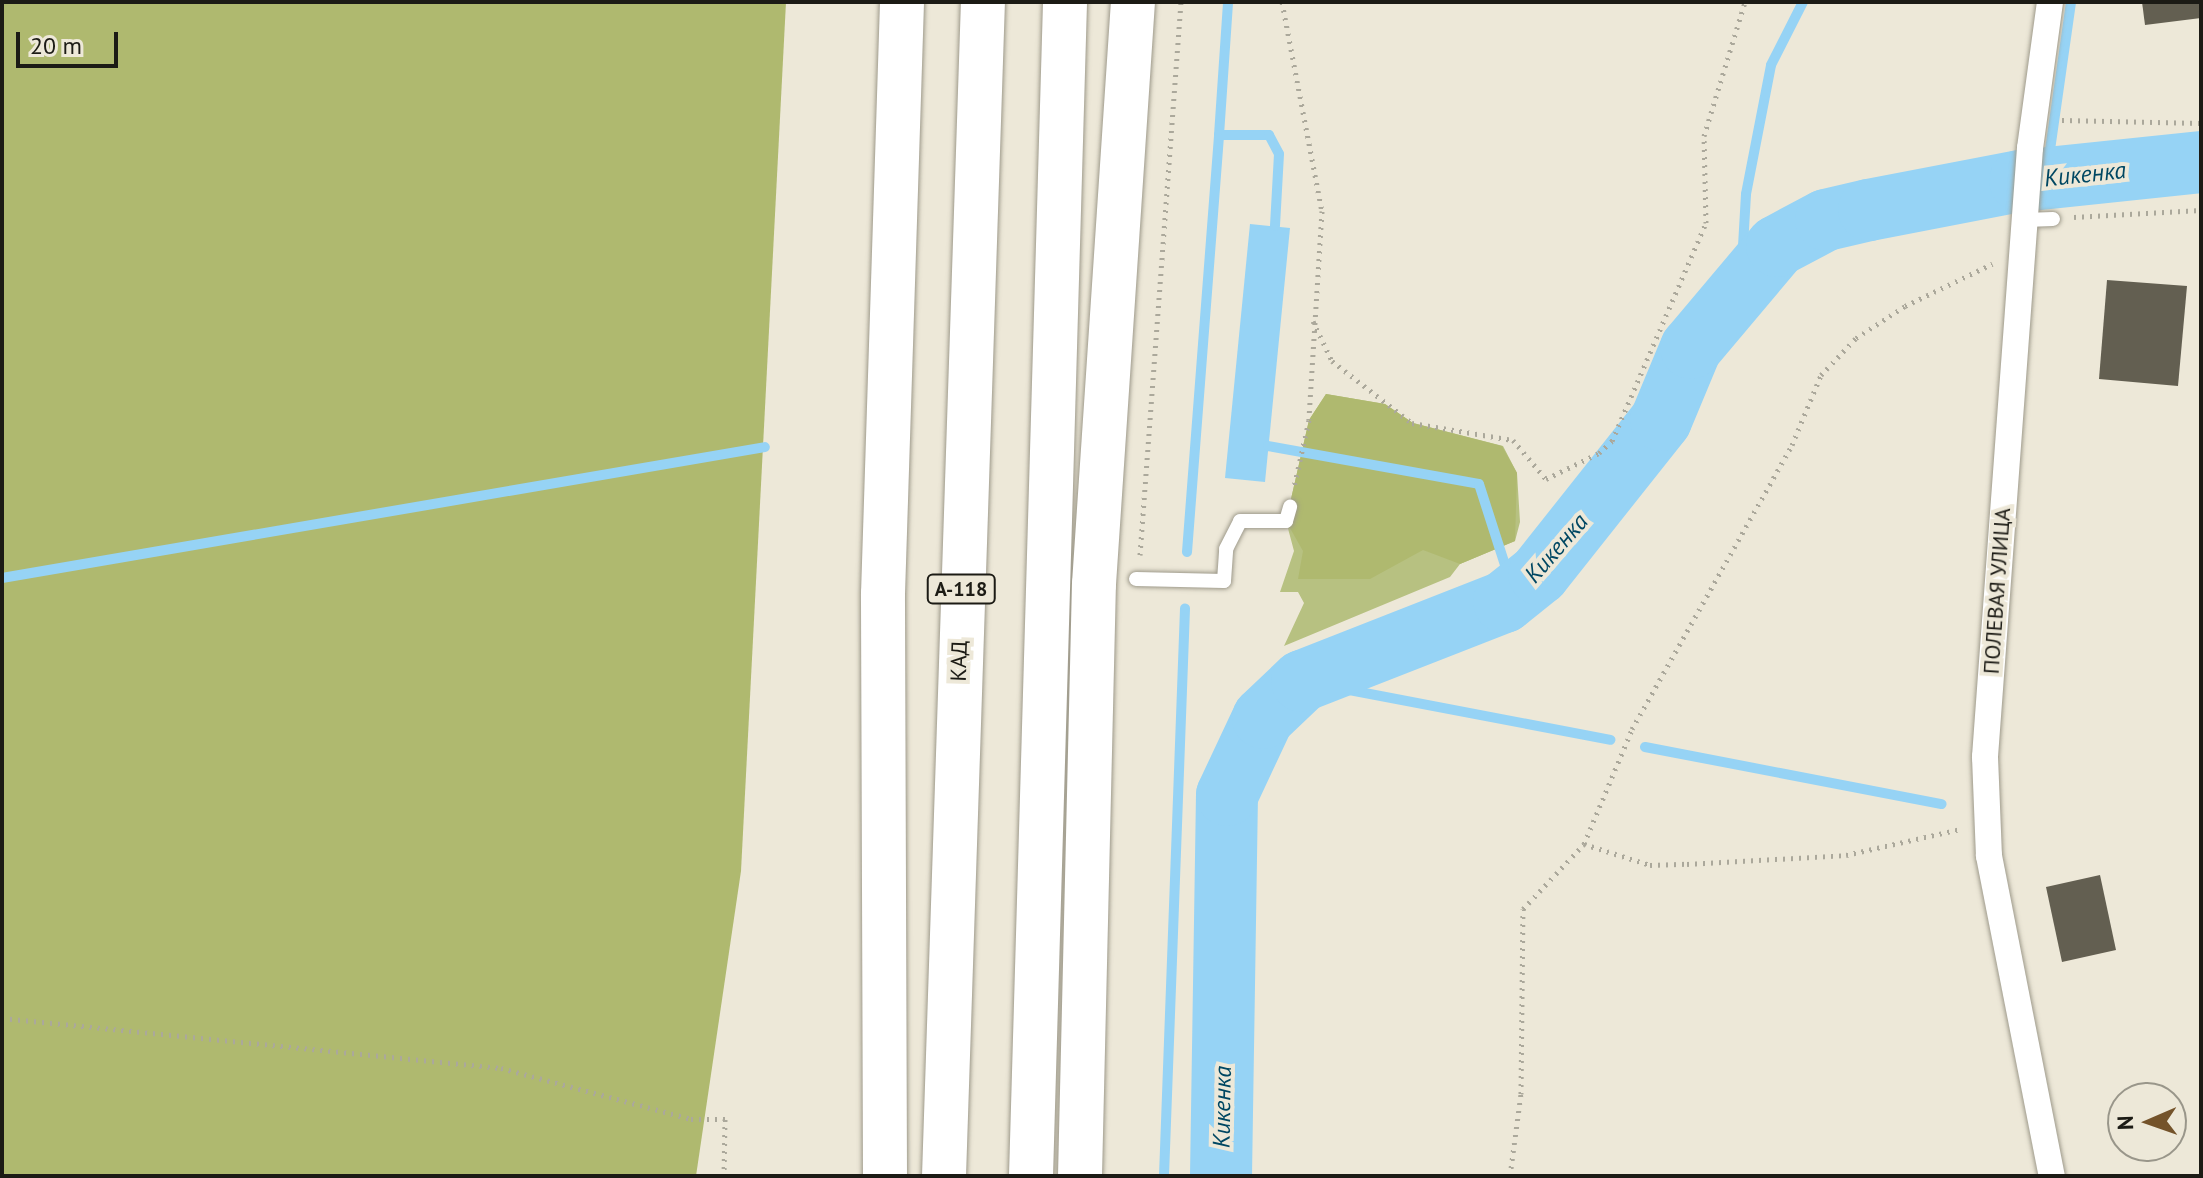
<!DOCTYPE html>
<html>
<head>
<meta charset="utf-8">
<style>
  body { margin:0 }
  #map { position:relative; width:2203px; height:1178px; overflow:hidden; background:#ede8d8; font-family:"PT Sans",sans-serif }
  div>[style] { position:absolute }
  .green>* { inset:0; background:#b7c181 }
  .forest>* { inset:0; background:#afb96f }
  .water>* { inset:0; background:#96d3f5 }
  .stream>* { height:10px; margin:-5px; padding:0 5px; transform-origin:5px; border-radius:5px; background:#96d3f5 }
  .river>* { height:62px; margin:-31px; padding:0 31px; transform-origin:31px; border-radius:31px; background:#96d3f5 }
  .building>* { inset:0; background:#635f51 }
  .path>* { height:5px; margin-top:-2.5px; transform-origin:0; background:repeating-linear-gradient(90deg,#aba89b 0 2px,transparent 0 8px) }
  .roads { filter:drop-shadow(0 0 2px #9e9a8b) drop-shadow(0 0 2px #9e9a8b) }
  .service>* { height:14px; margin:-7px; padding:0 7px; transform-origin:7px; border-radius:7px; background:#fff }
  .minor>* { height:26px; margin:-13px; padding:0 13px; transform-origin:13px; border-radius:13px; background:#fff }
  .motorway>* { height:44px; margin:-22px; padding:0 22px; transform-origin:22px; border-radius:22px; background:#fff }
  span { translate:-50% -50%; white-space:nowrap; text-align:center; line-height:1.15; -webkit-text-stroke:8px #ede8d8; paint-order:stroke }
  .shield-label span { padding:2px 6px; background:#ede8d8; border:2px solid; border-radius:6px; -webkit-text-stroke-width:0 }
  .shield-label { font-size:20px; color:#1c1b15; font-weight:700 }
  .street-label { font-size:22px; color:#1c1b15 }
  .water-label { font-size:24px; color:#004762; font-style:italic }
  .frame { position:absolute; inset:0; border:4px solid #1c1b15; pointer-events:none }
  .north { position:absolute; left:2107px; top:1082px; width:80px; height:80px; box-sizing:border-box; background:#ede8d8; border:2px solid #99968a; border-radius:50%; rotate:268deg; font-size:22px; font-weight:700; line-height:32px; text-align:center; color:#1c1b15 }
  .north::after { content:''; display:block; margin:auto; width:28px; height:36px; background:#74532a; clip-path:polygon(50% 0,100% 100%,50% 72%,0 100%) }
  .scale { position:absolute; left:16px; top:32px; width:102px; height:36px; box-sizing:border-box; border:4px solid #1c1b15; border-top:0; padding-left:10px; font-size:24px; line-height:28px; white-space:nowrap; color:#1c1b15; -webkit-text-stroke:6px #ede8d8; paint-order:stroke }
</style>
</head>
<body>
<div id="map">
  <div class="green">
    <div style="clip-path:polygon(2201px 152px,2201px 174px,2062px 187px,2063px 169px,2079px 163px)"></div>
    <div style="clip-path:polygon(1326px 394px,1385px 404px,1413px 423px,1503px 446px,1517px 473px,1520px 522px,1515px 541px,1460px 564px,1450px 577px,1284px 646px,1304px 603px,1298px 592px,1280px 592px,1294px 551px,1286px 521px,1309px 420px)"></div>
  </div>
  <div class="forest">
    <div style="clip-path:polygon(2px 2px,786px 2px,741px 871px,696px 1176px,2px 1176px)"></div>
    <div style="clip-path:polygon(1326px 394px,1385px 404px,1413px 423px,1502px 446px,1517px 473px,1515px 541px,1460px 564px,1423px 550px,1370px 579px,1298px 579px,1303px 551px,1286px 521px,1309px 420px)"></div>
  </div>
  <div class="water">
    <div style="clip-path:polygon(1250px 224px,1290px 228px,1265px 482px,1225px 478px)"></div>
  </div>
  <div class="stream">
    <div style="left:1219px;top:135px;width:133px;rotate:-86.1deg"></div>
    <div style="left:2046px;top:178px;width:178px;rotate:-81.9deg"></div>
    <div style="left:1741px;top:281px;width:87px;rotate:-86.7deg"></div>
    <div style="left:1746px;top:194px;width:131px;rotate:-79deg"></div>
    <div style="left:1771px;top:65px;width:71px;rotate:-63.1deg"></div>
    <div style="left:1268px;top:446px;width:214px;rotate:10.2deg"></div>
    <div style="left:1479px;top:484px;width:118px;rotate:72.2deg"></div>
    <div style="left:1187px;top:552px;width:418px;rotate:-85.6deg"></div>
    <div style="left:1219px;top:135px;width:50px"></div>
    <div style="left:1269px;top:135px;width:21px;rotate:62deg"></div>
    <div style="left:1279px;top:154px;width:72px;rotate:93.2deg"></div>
    <div style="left:2px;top:578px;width:774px;rotate:-9.74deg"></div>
    <div style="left:1302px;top:681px;width:314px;rotate:10.8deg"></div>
    <div style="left:1645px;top:747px;width:302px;rotate:10.9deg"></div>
    <div style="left:1164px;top:1176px;width:568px;rotate:-87.88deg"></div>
  </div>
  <div class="river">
    <div style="left:1221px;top:1176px;width:381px;rotate:-89.1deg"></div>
    <div style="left:1227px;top:795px;width:85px;rotate:-64.9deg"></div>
    <div style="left:1263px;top:718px;width:54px;rotate:-43.5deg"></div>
    <div style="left:1302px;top:681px;width:217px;rotate:-21.4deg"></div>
    <div style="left:1504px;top:602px;width:45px;rotate:-38.7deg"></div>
    <div style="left:1539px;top:574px;width:196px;rotate:-51.6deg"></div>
    <div style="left:1661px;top:420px;width:78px;rotate:-67.4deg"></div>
    <div style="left:1691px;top:348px;width:133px;rotate:-49.9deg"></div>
    <div style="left:1777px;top:246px;width:55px;rotate:-28deg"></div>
    <div style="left:1826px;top:220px;width:44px;rotate:-13.1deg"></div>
    <div style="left:1869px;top:210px;width:154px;rotate:-10.9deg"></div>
    <div style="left:2020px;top:181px;width:182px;rotate:-6deg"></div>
  </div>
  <div class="building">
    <div style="clip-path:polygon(2142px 2px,2201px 2px,2201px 18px,2145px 25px)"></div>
    <div style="clip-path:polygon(2107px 280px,2187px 286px,2178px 386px,2099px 379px)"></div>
    <div style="clip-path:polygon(2100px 875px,2116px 950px,2062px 962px,2046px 887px)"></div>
  </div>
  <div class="path">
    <div style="left:1282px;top:2px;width:213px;rotate:79.2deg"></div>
    <div style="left:1322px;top:211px;width:209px;rotate:93.6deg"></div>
    <div style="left:1309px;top:420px;width:69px;rotate:102.6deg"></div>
    <div style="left:2062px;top:120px;width:139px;rotate:1.2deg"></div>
    <div style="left:2074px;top:217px;width:127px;rotate:-3.2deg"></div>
    <div style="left:1313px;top:321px;width:44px;rotate:64.6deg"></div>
    <div style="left:1332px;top:361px;width:101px;rotate:37.8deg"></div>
    <div style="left:1412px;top:423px;width:102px;rotate:9.6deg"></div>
    <div style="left:1513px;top:440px;width:51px;rotate:49.8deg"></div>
    <div style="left:1546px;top:479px;width:59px;rotate:-26.1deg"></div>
    <div style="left:1599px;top:453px;width:18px;rotate:-43deg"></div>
    <div style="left:1612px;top:441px;width:237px;rotate:-66.7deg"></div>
    <div style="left:1706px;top:223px;width:87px;rotate:-91.3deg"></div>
    <div style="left:1704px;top:136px;width:140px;rotate:-73deg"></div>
    <div style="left:1140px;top:555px;width:555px;rotate:-85.76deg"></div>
    <div style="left:1584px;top:844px;width:69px;rotate:17.7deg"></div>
    <div style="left:1650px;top:865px;width:37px;rotate:-2deg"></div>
    <div style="left:1687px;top:864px;width:159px;rotate:-3.2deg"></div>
    <div style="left:1846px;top:855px;width:117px;rotate:-12.8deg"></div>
    <div style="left:2px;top:1018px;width:501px;rotate:5.72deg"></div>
    <div style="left:501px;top:1068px;width:197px;rotate:15deg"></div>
    <div style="left:691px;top:1119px;width:34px"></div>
    <div style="left:725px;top:1119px;width:57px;rotate:91deg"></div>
    <div style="left:1510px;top:1176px;width:83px;rotate:-82.4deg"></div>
    <div style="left:1521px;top:1094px;width:185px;rotate:-89.4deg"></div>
    <div style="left:1523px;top:909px;width:89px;rotate:-46.8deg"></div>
    <div style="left:1584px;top:844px;width:125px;rotate:-67.3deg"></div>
    <div style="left:1632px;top:729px;width:326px;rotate:-60.6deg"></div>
    <div style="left:1792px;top:445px;width:76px;rotate:-67.5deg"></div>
    <div style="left:1821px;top:375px;width:51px;rotate:-46.6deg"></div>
    <div style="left:1856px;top:338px;width:59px;rotate:-33.1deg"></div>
    <div style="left:1905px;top:306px;width:97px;rotate:-25.8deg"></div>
  </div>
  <div class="roads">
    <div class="service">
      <div style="left:2025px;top:220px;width:28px;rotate:-2deg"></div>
      <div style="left:1136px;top:579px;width:88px;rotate:1.3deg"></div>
      <div style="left:1224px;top:581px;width:32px;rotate:-86deg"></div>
      <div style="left:1226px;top:549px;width:31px;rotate:-63deg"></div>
      <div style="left:1240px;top:521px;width:46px"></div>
      <div style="left:1286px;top:521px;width:15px;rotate:-74deg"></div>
    </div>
    <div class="minor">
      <div style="left:2050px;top:2px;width:147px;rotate:97.8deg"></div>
      <div style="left:2030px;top:148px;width:611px;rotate:94.23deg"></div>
      <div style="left:1985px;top:757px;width:99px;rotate:87.7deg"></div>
      <div style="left:1989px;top:856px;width:326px;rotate:78.9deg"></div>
    </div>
    <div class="motorway">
      <div style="left:885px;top:1176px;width:582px;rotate:-90.2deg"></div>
      <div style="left:883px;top:594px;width:592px;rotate:-88.16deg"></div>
      <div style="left:944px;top:1176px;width:1175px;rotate:-88.1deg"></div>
      <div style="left:1031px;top:1176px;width:1174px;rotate:-88.34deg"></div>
      <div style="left:1080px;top:1176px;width:592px;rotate:-88.65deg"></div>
      <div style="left:1094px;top:584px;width:583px;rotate:-86.17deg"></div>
    </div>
  </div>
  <div class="shield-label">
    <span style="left:961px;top:589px">А-118</span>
  </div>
  <div class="street-label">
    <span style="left:1997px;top:591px;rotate:-86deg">ПОЛЕВАЯ УЛИЦА</span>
    <span style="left:959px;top:661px;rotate:-88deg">КАД</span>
  </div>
  <div class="water-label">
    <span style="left:2085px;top:174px;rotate:-6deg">Кикенка</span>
    <span style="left:1556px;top:548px;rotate:-49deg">Кикенка</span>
    <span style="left:1222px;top:1107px;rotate:-89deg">Кикенка</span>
  </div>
  <div class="frame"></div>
  <div class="north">N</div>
  <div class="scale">20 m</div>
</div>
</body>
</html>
